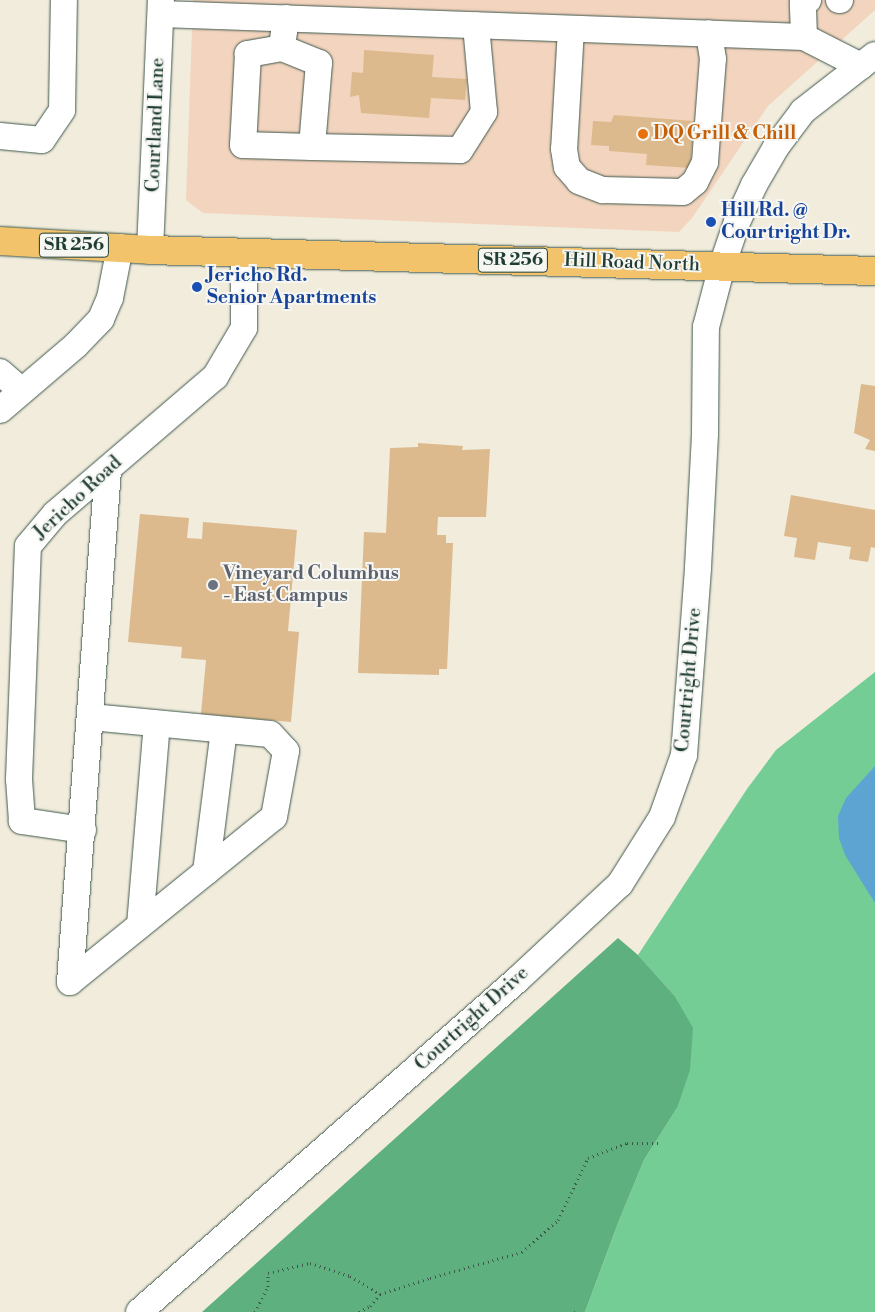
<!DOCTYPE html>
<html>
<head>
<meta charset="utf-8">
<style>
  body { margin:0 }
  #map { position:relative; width:875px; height:1312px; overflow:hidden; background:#f1ecdb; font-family:"Libre Bodoni",serif }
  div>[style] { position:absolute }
  .built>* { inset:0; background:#f3d4be }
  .green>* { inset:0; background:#73cd94 }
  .forest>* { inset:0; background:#5eb07e }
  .water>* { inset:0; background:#5da4d3 }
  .building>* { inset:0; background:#dcba8d }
  .path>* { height:3px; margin-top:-1.5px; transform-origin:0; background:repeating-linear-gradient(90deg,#3e574d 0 1px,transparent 0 5px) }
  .roads { filter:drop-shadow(0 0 1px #3e574d) drop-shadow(0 0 1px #3e574d) }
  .minor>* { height:26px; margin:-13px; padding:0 13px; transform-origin:13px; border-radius:13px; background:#fff }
  .major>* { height:28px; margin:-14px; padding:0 14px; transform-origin:14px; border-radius:14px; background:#f2c36a }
  .dots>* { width:14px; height:14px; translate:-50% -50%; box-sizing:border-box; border:2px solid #f6f6f2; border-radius:50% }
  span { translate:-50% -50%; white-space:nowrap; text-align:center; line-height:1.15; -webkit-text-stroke:4px #f6f6f2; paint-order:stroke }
  .shield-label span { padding:1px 4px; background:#f6f6f2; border:1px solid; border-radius:4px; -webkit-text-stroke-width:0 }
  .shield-label { font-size:18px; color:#1f3d34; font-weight:700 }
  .street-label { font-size:19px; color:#1f3d34 }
  .food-label { font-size:19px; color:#c56008; font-weight:700 }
  .left { translate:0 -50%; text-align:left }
  .transit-label { font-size:19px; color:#164399; font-weight:700 }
  .worship-label { font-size:19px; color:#5b616d; font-weight:700 }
</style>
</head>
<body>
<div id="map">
  <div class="built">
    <div style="clip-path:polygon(193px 0,875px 0,875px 10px,768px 106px,692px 218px,679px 232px,203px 213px,186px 200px)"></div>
  </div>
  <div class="green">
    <div style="clip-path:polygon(875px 672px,875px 1312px,585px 1312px,618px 1223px,644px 1160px,677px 1108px,674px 995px,638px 955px,747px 789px,776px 750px)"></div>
  </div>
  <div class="forest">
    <div style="clip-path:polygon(618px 938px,638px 955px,674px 995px,693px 1028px,690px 1070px,677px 1108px,644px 1160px,618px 1223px,585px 1312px,202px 1312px)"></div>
  </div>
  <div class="water">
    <div style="clip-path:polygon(875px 766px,875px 903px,845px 855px,839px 838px,838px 816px,846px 798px)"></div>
  </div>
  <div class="building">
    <div style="clip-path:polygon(364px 50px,434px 55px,432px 77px,467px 79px,465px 100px,431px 98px,429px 118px,361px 113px,359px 95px,350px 97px,352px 72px,363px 73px)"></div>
    <div style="clip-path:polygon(614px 115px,694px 121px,690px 168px,646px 165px,647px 154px,609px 151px,609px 146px,591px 145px,593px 121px,611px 122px)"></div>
    <div style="clip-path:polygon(861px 384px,875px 386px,875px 451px,865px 449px,870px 440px,854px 433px)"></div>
    <div style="clip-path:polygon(418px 443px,463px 446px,462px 450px,490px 449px,486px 517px,438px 517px,437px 535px,446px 535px,446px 543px,453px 543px,447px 669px,439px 669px,439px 675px,358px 673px,364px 532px,386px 533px,390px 448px,418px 447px)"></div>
    <div style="clip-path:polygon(791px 495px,875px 510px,875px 548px,871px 547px,868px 562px,849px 559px,851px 547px,818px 542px,815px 560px,794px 557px,797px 538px,784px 536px)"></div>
    <div style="clip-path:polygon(140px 514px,189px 518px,187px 538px,202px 539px,203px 522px,297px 530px,288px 631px,299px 632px,291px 722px,201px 714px,206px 660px,181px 658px,182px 647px,128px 642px)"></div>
  </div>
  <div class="path">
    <div style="left:255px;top:1312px;width:28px;rotate:-63deg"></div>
    <div style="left:268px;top:1287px;width:14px;rotate:-90deg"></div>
    <div style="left:268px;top:1273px;width:43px;rotate:-13.4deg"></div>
    <div style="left:310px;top:1263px;width:42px;rotate:18deg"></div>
    <div style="left:350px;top:1276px;width:35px;rotate:31deg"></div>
    <div style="left:380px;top:1294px;width:52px;rotate:-17.7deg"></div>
    <div style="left:430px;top:1278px;width:96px;rotate:-15.8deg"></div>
    <div style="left:522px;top:1252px;width:48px;rotate:-41.6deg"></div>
    <div style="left:558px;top:1220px;width:69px;rotate:-64.2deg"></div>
    <div style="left:588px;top:1158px;width:42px;rotate:-21deg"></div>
    <div style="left:627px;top:1143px;width:34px"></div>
    <div style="left:359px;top:1312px;width:13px;rotate:-29deg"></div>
    <div style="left:370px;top:1306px;width:16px;rotate:-50deg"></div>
    <div style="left:575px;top:1312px;width:4px;rotate:-45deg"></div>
  </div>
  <div class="roads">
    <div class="minor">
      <div style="left:839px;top:0;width:1px"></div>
      <div style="left:161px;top:14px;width:643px;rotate:2.05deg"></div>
      <div style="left:804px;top:37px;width:64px;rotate:27deg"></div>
      <div style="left:286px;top:18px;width:30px;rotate:98deg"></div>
      <div style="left:282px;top:48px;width:40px;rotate:22deg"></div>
      <div style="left:319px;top:63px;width:84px;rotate:94.8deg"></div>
      <div style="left:312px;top:147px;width:148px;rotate:1.2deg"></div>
      <div style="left:460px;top:150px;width:45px;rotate:-57.7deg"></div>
      <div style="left:484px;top:112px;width:87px;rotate:-95.3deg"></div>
      <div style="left:571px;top:29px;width:120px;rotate:93.3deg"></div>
      <div style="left:564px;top:149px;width:18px;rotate:81deg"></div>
      <div style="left:567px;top:167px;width:18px;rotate:49deg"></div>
      <div style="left:579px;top:181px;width:26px;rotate:21deg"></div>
      <div style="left:603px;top:190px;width:80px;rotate:1.4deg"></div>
      <div style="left:683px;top:192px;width:16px;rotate:-40deg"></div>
      <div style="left:695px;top:182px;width:22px;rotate:-63deg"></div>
      <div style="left:705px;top:162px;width:103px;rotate:-85.6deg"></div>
      <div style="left:713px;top:59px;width:26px;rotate:-99deg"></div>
      <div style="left:804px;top:37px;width:34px;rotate:-92deg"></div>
      <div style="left:803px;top:3px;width:6px;rotate:-31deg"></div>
      <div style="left:282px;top:48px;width:35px;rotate:170deg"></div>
      <div style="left:248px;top:54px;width:91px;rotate:93.1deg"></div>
      <div style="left:243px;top:145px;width:69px;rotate:1.7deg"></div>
      <div style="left:0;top:136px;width:42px;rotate:5.4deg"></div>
      <div style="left:42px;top:140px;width:36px;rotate:-56deg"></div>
      <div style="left:62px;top:110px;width:110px;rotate:-89deg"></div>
      <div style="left:150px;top:250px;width:250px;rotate:-87.5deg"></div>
      <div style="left:0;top:372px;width:29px;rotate:41deg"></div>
      <div style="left:0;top:410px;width:100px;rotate:-40.5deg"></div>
      <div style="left:76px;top:345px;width:36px;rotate:-46deg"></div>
      <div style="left:101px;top:319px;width:23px;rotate:-67deg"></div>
      <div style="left:110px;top:298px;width:52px;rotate:-78.9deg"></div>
      <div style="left:83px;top:830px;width:62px;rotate:-171.6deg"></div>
      <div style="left:22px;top:821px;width:42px;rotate:-94.1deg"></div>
      <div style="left:19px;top:779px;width:233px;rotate:-87.8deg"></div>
      <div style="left:28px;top:546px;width:42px;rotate:-49.8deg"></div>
      <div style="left:55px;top:514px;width:211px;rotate:-40.6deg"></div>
      <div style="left:215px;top:377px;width:57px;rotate:-59.4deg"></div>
      <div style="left:244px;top:328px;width:76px;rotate:-90deg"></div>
      <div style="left:206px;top:872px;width:143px;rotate:-82.8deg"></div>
      <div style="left:140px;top:925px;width:202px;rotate:-85.2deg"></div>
      <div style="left:70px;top:982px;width:262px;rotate:-39deg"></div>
      <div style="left:274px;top:817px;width:67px;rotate:-79.7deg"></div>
      <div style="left:286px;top:751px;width:23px;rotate:-133deg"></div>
      <div style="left:270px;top:734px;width:180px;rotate:-174.6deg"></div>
      <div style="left:70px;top:982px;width:514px;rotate:-85.76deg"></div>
      <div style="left:139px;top:1312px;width:503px;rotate:-41.29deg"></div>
      <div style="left:517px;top:980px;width:141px;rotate:-43deg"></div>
      <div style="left:620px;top:884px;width:79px;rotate:-57.9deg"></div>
      <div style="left:662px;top:817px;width:66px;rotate:-70.5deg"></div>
      <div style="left:684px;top:755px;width:188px;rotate:-85.7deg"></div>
      <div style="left:698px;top:568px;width:135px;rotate:-87deg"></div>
      <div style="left:705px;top:433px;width:106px;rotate:-89.5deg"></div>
      <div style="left:706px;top:327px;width:63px;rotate:-75.3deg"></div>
      <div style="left:722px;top:266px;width:46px;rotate:-71.2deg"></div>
      <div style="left:737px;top:222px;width:41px;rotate:-65.3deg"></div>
      <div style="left:754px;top:185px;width:44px;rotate:-59.9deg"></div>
      <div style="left:776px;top:147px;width:45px;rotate:-53.1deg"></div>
      <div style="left:803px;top:111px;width:91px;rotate:-37.9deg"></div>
    </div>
    <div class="major">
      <div style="left:0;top:241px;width:150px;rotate:3.4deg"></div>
      <div style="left:150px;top:250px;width:725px;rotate:1.66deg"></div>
    </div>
  </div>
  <div class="dots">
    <div style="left:643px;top:134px;background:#e8710a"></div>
    <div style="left:711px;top:222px;background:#1a4fb4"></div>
    <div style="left:197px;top:287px;background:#1a4fb4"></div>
    <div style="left:213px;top:585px;background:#6b7280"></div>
  </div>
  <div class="shield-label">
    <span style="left:74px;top:245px">SR 256</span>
    <span style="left:513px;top:260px">SR 256</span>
  </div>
  <div class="street-label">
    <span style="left:156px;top:125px;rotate:-88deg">Courtland Lane</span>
    <span style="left:632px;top:263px;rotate:2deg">Hill Road North</span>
    <span style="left:78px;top:498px;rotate:-43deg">Jericho Road</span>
    <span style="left:689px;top:680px;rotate:-85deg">Courtright Drive</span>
    <span style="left:472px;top:1019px;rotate:-42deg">Courtright Drive</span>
  </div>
  <div class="food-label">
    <span class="left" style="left:653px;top:134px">DQ Grill &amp; Chill</span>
  </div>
  <div class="transit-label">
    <span class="left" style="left:721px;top:222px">Hill Rd. @<br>Courtright Dr.</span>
    <span class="left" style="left:207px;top:287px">Jericho Rd.<br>Senior Apartments</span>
  </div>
  <div class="worship-label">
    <span class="left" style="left:223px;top:585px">Vineyard Columbus<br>- East Campus</span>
  </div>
</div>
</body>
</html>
